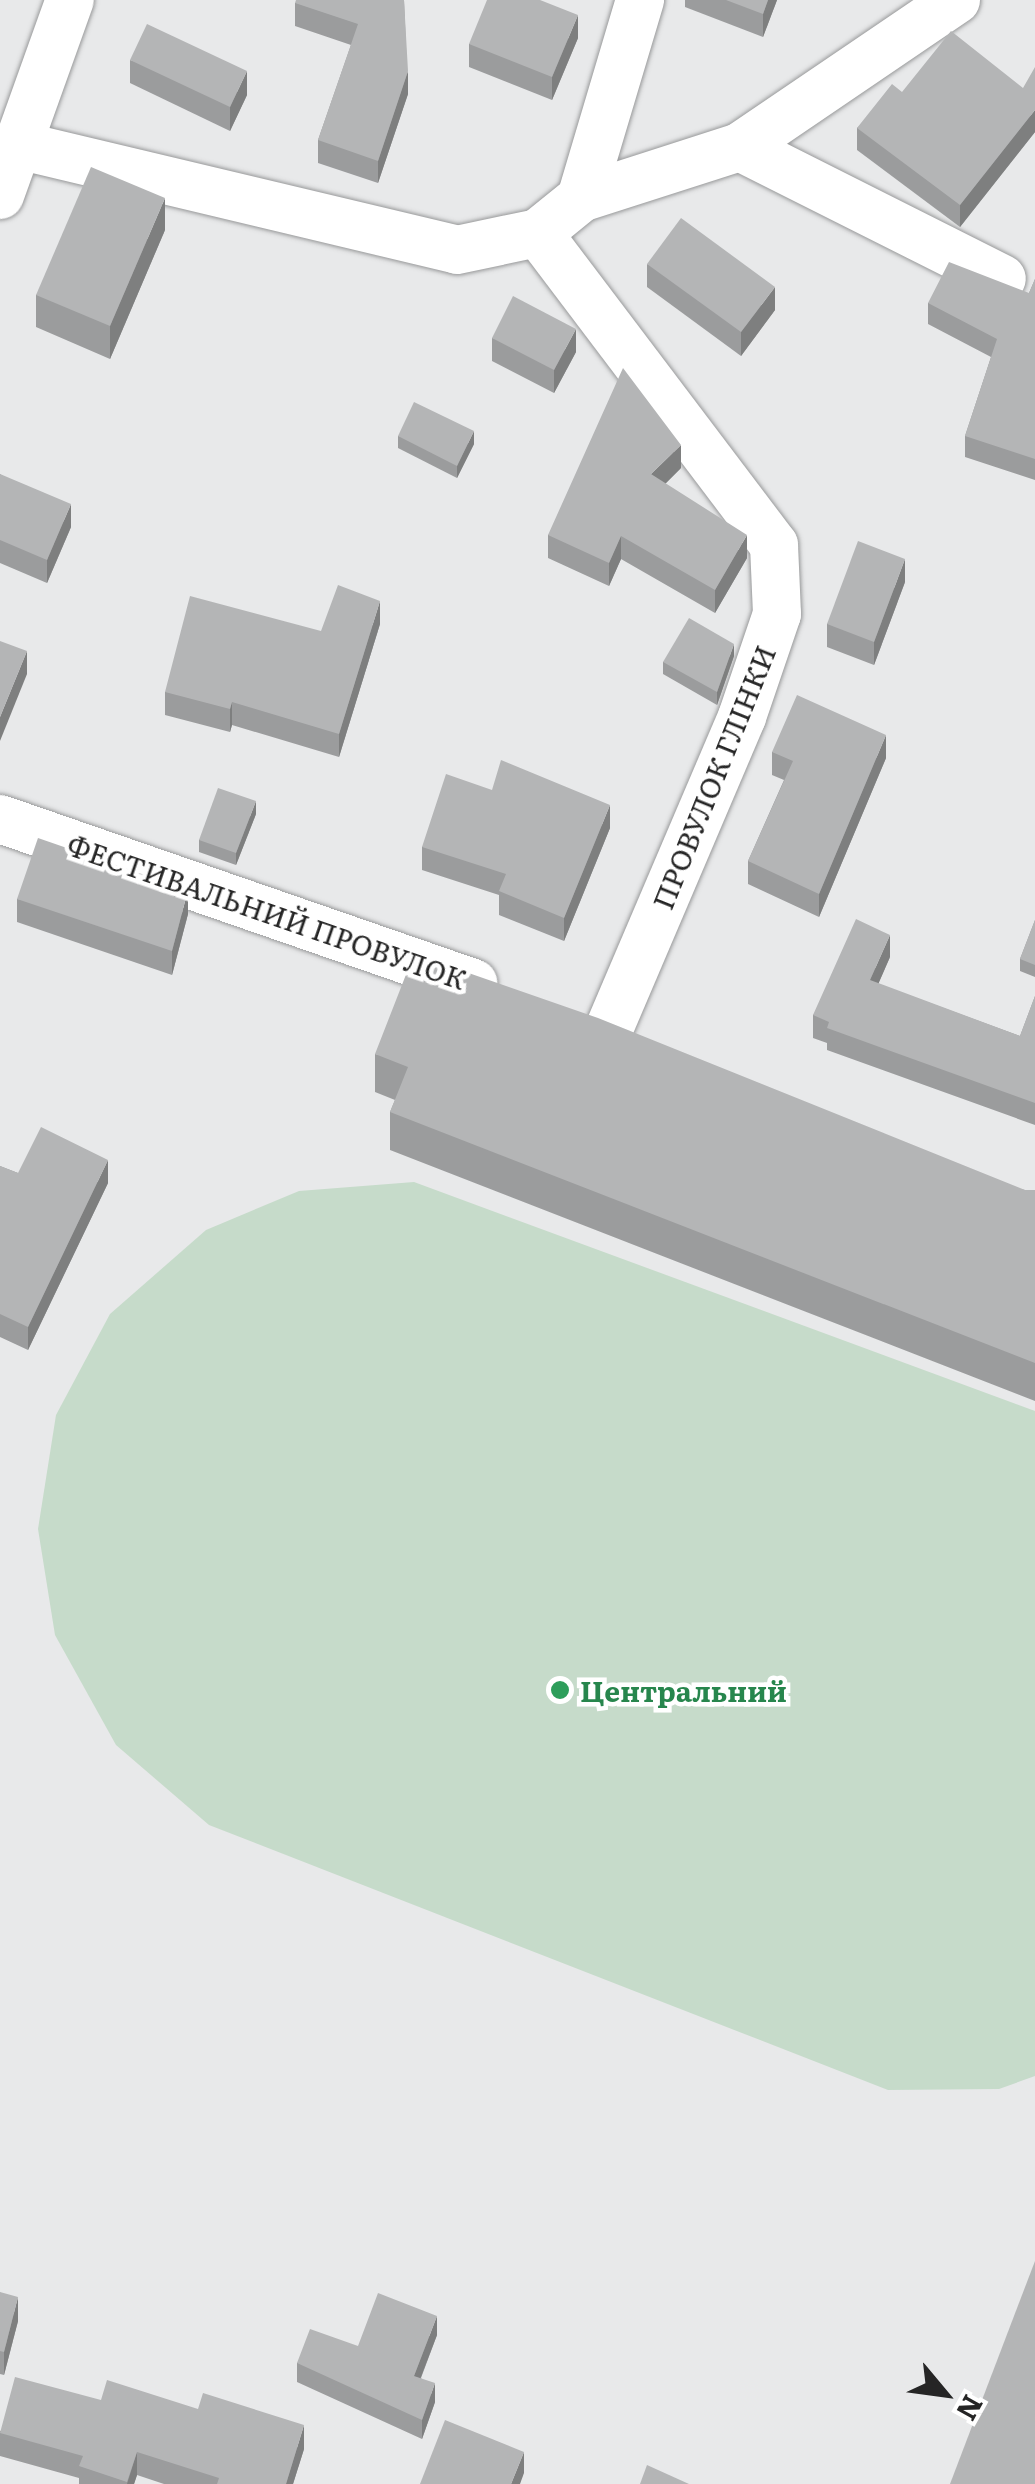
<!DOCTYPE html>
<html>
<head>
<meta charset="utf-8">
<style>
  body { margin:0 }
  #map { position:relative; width:1035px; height:2484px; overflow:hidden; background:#e8e9ea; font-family:Literata,serif }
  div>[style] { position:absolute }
  .green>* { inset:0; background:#c6dbca }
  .roads { filter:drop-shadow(0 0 2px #98999a) drop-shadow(0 0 2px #98999a) }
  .minor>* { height:48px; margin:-24px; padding:0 24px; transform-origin:24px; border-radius:24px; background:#fff }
  .wall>* { inset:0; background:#9b9c9d }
  .shaded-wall>* { inset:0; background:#7e7f7f }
  .building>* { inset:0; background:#b4b5b6 }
  .dots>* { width:28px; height:28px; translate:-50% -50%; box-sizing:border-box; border:5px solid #fff; border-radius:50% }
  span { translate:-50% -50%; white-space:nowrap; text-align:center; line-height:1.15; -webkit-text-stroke:9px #fff; paint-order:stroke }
  .street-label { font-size:28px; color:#252525 }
  .leisure-label { font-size:28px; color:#27864d; font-weight:700 }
  .left { translate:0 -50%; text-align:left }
  .north { position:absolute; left:895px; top:2344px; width:100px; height:100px; -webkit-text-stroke:8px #fff; paint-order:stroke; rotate:119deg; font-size:28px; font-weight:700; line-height:40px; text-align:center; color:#252525 }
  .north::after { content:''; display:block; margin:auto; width:35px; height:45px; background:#252525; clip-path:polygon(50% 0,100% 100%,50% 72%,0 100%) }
</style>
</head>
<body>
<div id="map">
  <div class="green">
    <div style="clip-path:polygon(414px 1182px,1035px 1411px,1035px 2076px,999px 2089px,888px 2090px,209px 1825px,116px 1745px,55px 1635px,38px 1529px,56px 1415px,110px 1314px,206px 1230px,299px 1191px)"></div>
  </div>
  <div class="roads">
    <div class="minor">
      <div style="left:956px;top:0;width:261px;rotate:145.8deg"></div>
      <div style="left:740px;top:147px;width:293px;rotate:26.7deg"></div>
      <div style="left:22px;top:146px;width:447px;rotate:13.4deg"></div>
      <div style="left:457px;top:250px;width:83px;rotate:-11.9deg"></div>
      <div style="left:538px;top:233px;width:55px;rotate:-39.1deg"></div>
      <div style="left:581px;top:198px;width:207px;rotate:-73.4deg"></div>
      <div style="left:0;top:195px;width:207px;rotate:-70.3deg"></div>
      <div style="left:581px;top:198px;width:167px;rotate:-17.8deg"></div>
      <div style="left:538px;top:233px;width:391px;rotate:52.9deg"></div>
      <div style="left:774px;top:545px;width:69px;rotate:87.5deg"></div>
      <div style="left:777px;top:614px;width:109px;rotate:108.8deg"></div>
      <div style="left:742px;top:717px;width:341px;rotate:113.1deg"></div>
      <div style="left:0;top:819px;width:501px;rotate:19.12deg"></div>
    </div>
  </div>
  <div class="wall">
    <div style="clip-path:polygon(404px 0,408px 94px,378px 183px,318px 163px,318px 140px,351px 45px,295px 26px,295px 3px)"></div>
    <div style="clip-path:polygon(685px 0,777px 0,763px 37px,685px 7px)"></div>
    <div style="clip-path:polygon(578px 38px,552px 100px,469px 67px,469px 44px)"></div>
    <div style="clip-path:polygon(130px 60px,247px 95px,230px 131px,130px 83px)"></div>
    <div style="clip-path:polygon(1023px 88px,1035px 132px,960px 227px,857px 150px,857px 128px,902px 92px)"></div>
    <div style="clip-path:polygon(165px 230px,110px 359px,36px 327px,36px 295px)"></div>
    <div style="clip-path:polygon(647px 264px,775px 310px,741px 356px,647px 287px)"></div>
    <div style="clip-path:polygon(1035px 279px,1035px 480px,965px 457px,965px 436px,991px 357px,928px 324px,928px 303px,1029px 293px)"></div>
    <div style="clip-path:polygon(492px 338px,576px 352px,554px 393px,492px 361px)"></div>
    <div style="clip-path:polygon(398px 436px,474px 444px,457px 478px,398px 448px)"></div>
    <div style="clip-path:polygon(681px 468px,665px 484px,747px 558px,715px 613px,621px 559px,609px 586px,548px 558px,548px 535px)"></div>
    <div style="clip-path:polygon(0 474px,71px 527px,47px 583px,0 563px)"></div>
    <div style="clip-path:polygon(905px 582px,874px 665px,827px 647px,827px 624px)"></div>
    <div style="clip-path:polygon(380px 624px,339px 757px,232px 725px,230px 732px,165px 715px,165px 692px,321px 631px)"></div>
    <div style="clip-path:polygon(734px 656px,717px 705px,663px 674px,663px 662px)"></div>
    <div style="clip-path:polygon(772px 752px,886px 758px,819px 917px,748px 884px,748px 861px,784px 780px,772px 775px)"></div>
    <div style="clip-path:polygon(492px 790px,610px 828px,564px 941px,499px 915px,499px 895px,422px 870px,422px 847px)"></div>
    <div style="clip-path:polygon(256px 814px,236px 865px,199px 852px,199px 840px)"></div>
    <div style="clip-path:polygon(17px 899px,188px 914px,172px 975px,17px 922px)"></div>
    <div style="clip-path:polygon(1035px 920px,1035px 977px,1020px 971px,1020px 959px)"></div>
    <div style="clip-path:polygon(890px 957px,878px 984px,1020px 1036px,1035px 996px,1035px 1125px,827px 1050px,827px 1043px,813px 1038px,813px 1015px)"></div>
    <div style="clip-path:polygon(375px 1054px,1025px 1190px,1035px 1190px,1035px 1401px,390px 1150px,390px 1112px,395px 1100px,375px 1092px)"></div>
    <div style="clip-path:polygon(0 1166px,18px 1173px,108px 1183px,28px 1350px,0 1337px)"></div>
    <div style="clip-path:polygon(0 2292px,18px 2321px,4px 2375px,0 2374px)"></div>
    <div style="clip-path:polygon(437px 2335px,421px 2378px,435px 2402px,422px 2439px,297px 2382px,297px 2363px,358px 2346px)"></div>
    <div style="clip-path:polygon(101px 2400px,304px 2449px,293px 2484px,164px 2484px,137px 2475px,134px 2484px,79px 2484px,79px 2478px,0 2456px,0 2431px)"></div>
  </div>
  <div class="shaded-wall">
    <div style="clip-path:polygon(768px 0,777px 0,763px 37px,763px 14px)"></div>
    <div style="clip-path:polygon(578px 15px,578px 38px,552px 100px,552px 77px)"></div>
    <div style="clip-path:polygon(247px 71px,247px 95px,230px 131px,230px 107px)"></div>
    <div style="clip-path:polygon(408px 71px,408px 94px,378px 183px,378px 161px)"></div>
    <div style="clip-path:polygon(1035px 110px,1035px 132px,960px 227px,960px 205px)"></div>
    <div style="clip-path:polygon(165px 198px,165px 230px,110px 359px,110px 326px)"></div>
    <div style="clip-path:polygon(775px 287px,775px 310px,741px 356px,741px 332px)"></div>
    <div style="clip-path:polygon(576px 329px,576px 352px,554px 393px,554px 370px)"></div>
    <div style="clip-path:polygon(474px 431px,474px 444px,457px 478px,457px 466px)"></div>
    <div style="clip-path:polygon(681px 445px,681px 468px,651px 498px,651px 474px)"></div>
    <div style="clip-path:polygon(71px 504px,71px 527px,47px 583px,47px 560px)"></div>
    <div style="clip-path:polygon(747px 535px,747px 558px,715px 613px,715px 590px)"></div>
    <div style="clip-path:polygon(621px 536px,621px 559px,609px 586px,609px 563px)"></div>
    <div style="clip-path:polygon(905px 559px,905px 582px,874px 665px,874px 642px)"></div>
    <div style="clip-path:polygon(380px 601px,380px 624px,339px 757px,339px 734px)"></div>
    <div style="clip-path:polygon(734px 644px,734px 656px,717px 705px,717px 692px)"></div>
    <div style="clip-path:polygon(27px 651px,27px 674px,0 741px,0 717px)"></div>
    <div style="clip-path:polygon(232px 702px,232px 725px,230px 732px,230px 709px)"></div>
    <div style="clip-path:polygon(886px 735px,886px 758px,819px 917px,819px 894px)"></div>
    <div style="clip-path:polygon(256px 801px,256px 814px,236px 865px,236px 853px)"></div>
    <div style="clip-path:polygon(610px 805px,610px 828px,564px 941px,564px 918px)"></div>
    <div style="clip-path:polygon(188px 890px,188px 914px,172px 975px,172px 951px)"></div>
    <div style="clip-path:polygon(890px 935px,890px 957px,870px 1003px,870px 980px)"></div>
    <div style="clip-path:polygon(108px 1160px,108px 1183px,28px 1350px,28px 1327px)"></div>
    <div style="clip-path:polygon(18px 2297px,18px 2321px,4px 2375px,4px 2352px)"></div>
    <div style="clip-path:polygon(437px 2316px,437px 2335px,414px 2395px,414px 2376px)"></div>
    <div style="clip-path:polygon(435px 2383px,435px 2402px,422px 2439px,422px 2420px)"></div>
    <div style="clip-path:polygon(304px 2425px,304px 2449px,293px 2484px,286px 2484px)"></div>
    <div style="clip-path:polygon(137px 2452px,137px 2475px,134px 2484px,127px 2484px)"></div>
    <div style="clip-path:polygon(524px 2452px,524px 2473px,520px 2484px,511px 2484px)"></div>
  </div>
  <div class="building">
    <div style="clip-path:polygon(296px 0,404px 0,408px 71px,378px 161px,318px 140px,358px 24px,295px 3px)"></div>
    <div style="clip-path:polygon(487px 0,540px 0,578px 15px,552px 77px,469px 44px)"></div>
    <div style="clip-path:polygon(726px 0,768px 0,763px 14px)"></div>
    <div style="clip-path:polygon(147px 24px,247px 71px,230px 107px,130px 60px)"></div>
    <div style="clip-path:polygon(951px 31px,1023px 88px,1035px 67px,1035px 110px,960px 205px,857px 128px,892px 84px,902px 92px)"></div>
    <div style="clip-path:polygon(91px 167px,165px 198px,110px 326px,36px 295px)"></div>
    <div style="clip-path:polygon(681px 218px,775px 287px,741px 332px,647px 264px)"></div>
    <div style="clip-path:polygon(949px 262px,1029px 293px,1035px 279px,1035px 459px,965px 436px,997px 339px,928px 303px)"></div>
    <div style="clip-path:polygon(513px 296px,576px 329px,554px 370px,492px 338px)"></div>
    <div style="clip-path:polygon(623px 368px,681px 445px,651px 474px,747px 535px,715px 590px,621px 536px,609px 563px,548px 535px)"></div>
    <div style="clip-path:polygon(414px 402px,474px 431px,457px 466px,398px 436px)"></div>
    <div style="clip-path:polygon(0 474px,71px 504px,47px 560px,0 540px)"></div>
    <div style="clip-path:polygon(858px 541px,905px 559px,874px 642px,827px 624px)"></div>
    <div style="clip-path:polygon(338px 585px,380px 601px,339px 734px,232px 702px,230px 709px,165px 692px,190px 596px,321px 631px)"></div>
    <div style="clip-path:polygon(689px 618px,734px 644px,717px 692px,663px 662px)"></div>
    <div style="clip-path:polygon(0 641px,27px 651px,0 717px)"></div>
    <div style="clip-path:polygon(797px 695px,886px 735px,819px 894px,748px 861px,793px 761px,772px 752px)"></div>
    <div style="clip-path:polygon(501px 760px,610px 805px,564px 918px,499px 891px,506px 874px,422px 847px,446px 774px,492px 790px)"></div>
    <div style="clip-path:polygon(218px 788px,256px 801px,236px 853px,199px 840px)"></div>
    <div style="clip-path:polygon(38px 838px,188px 890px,172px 951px,17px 899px)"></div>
    <div style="clip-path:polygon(856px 919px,890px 935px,870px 980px,1020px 1036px,1035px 996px,1035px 1103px,827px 1028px,829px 1022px,813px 1015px)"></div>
    <div style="clip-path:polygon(1035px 920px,1035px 965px,1020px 959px)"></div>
    <div style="clip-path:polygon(414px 954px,598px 1018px,1025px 1190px,1035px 1190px,1035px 1363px,390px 1112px,408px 1067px,375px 1054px)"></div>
    <div style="clip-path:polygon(41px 1127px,108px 1160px,28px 1327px,0 1314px,0 1166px,18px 1173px)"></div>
    <div style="clip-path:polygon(1035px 2261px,1035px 2484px,950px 2484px)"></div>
    <div style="clip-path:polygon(0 2292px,18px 2297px,4px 2352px,0 2351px)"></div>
    <div style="clip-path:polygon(378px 2293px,437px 2316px,414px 2376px,435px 2383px,422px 2420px,297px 2363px,310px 2329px,358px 2346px)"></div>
    <div style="clip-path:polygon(15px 2377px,101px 2400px,107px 2380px,198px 2409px,203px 2393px,304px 2425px,286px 2484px,217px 2484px,219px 2478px,137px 2452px,127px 2482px,79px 2466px,83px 2456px,0 2433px)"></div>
    <div style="clip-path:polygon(445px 2420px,524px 2452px,511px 2484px,420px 2484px)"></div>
    <div style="clip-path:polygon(647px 2465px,689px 2484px,640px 2484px)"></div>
  </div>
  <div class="dots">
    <div style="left:560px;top:1690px;background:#2e9e5b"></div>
  </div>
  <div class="street-label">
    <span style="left:713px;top:777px;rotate:-68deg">ПРОВУЛОК ГЛІНКИ</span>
    <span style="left:267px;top:911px;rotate:19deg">ФЕСТИВАЛЬНИЙ ПРОВУЛОК</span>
  </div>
  <div class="leisure-label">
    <span class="left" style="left:580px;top:1690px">Центральний</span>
  </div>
  <div class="north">N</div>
</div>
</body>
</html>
